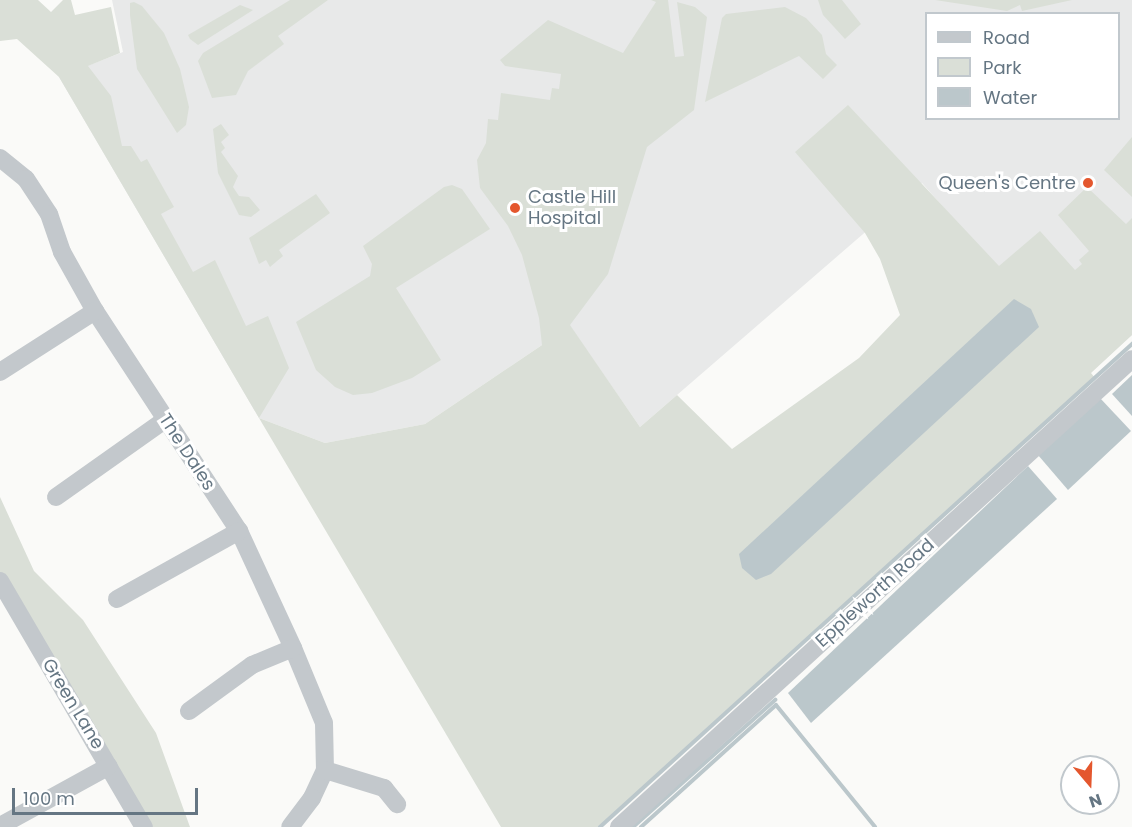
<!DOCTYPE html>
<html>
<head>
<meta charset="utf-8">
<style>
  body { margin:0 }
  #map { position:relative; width:1132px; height:827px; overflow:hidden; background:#fafaf8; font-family:Poppins,sans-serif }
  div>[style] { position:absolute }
  .built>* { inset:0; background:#e8e9e9 }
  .green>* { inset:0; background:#dadfd7 }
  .water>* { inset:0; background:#bbc7cb }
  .stream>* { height:4px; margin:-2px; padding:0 2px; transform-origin:2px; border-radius:2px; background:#bbc7cb }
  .minor>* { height:18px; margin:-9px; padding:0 9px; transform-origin:9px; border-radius:9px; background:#c3c8cc }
  .dots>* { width:16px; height:16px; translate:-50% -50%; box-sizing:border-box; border:3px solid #fff; border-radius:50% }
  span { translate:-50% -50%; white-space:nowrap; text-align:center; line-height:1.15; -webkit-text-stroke:6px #fff; paint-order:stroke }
  .poi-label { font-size:18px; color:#657683 }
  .right { translate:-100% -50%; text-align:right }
  .left { translate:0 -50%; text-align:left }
  .street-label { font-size:18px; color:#657683 }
  .legend { position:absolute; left:925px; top:12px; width:195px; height:108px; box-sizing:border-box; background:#fff; border:2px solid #c1c8cd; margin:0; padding:8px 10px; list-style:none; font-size:18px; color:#657683 }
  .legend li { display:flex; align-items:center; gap:12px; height:30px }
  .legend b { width:30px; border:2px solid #c1c8cd }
  .north { position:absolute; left:1060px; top:755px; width:60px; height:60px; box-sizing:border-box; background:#fff; border:2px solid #c1c8cd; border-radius:50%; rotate:161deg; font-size:16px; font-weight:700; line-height:24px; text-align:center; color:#657683 }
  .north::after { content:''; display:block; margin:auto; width:21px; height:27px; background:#e4572e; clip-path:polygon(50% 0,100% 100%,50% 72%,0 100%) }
  .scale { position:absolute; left:12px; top:788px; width:186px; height:27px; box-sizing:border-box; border:3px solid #657683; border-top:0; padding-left:8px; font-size:18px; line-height:21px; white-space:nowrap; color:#657683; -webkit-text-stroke:4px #fff; paint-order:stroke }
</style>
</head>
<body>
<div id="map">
  <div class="built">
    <div style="clip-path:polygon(evenodd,112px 0,1132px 0,1132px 335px,1090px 373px,922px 183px,640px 427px,570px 326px,425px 424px,325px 443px,259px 418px,59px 77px,123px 52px,112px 0,926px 14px,1118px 14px,1118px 118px,926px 118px,926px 14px)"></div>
  </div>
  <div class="green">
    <div style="clip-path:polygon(0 0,38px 0,51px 12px,63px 0,71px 0,75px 15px,111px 7px,120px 53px,88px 66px,111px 96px,122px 146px,131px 146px,141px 162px,147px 159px,174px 207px,161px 214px,193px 272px,215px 260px,246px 326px,268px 316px,289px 368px,259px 418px,325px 443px,425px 424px,542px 345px,539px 318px,522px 255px,508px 226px,480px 188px,477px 160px,486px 143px,488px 119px,498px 120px,501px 93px,550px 100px,552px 88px,559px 89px,561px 74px,505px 66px,500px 60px,548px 20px,623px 53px,656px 2px,651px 0,668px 0,675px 57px,684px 56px,677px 2px,695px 7px,707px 17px,694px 110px,647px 147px,608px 274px,570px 325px,640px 427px,677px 395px,732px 449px,859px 358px,900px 315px,880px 259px,865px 233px,795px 152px,848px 105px,999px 266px,1040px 231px,1075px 270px,1082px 264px,1079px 260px,1089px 251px,1058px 215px,1087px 187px,1126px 224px,1132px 218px,1132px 335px,1091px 373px,1095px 378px,601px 827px,501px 827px,259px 418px,59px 77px,17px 39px,0 41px)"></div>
    <div style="clip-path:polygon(290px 0,328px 0,278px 36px,284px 44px,248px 71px,236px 95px,212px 98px,198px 61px,203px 53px)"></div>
    <div style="clip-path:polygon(818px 0,842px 0,861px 24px,845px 39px,823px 15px)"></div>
    <div style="clip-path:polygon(935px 0,1072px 0,1022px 11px,1020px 5px,1007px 11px)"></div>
    <div style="clip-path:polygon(134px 2px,142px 6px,164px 33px,180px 69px,189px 107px,186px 125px,177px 133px,137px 69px,130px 15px,130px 3px)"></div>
    <div style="clip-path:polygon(240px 5px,253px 10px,198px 45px,190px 39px,188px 35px)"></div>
    <div style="clip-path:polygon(785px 7px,806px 18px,822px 35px,826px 54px,837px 65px,823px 79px,799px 56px,705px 102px,722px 18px,726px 14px)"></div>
    <div style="clip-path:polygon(221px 124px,229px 135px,221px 142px,225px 148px,221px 152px,238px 176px,233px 187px,239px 196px,249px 197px,260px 210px,251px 217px,239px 215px,218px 173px,213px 129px)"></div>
    <div style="clip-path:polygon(1132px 137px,1132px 197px,1104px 170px)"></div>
    <div style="clip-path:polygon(452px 185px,462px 189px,490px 229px,396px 288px,441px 360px,412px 378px,372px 393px,353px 395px,335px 387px,316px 370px,296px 322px,370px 276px,372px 264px,363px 246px,444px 187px)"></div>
    <div style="clip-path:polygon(316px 194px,330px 213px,279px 250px,283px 256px,270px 267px,266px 260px,259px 264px,249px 238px)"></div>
    <div style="clip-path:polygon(0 497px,34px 571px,83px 620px,156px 733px,190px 827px,144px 827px,0 581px)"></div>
  </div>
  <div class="water">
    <div style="clip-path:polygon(1014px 299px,1031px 309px,1039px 327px,771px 574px,756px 580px,742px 568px,739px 554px)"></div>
    <div style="clip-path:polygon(1132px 375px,1132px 416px,1112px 394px)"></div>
    <div style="clip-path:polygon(1100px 398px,1131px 431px,1068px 490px,1038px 455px)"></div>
    <div style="clip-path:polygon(1028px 466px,1057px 499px,811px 723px,788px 693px)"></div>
  </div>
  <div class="stream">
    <div style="left:600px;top:827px;width:719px;rotate:-42.24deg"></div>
    <div style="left:633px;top:827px;width:191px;rotate:-41.8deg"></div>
    <div style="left:641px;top:827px;width:182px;rotate:-42.1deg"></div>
    <div style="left:776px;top:705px;width:157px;rotate:50.9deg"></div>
  </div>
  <div class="minor">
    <div style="left:0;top:158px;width:33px;rotate:39deg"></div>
    <div style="left:26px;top:179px;width:42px;rotate:56.7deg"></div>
    <div style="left:49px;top:214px;width:40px;rotate:71.1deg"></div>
    <div style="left:62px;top:252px;width:68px;rotate:60.8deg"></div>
    <div style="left:95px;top:311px;width:263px;rotate:56.8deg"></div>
    <div style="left:239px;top:531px;width:129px;rotate:65.2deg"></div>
    <div style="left:293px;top:648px;width:81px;rotate:67.5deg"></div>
    <div style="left:324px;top:723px;width:47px;rotate:88.8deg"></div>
    <div style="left:325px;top:770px;width:31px;rotate:115deg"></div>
    <div style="left:312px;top:798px;width:36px;rotate:127deg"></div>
    <div style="left:0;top:372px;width:113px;rotate:-32.7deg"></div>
    <div style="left:56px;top:497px;width:135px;rotate:-35.3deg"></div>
    <div style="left:0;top:581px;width:285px;rotate:59.7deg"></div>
    <div style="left:117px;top:599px;width:140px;rotate:-29.1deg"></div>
    <div style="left:189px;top:711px;width:78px;rotate:-36.1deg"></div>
    <div style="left:252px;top:665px;width:44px;rotate:-22.5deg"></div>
    <div style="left:325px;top:770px;width:62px;rotate:17deg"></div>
    <div style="left:384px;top:788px;width:21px;rotate:51deg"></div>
    <div style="left:0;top:826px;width:124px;rotate:-28.8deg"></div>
    <div style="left:619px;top:827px;width:694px;rotate:-42.37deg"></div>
  </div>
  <div class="dots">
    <div style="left:1088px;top:183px;background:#e4572e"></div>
    <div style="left:515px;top:208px;background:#e4572e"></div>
  </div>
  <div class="poi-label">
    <span class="right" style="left:1076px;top:183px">Queen's Centre</span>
    <span class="left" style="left:528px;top:208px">Castle Hill<br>Hospital</span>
  </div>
  <div class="street-label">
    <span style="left:187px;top:452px;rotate:57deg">The Dales</span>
    <span style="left:875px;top:593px;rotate:-42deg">Eppleworth Road</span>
    <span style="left:73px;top:704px;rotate:59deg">Green Lane</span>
  </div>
  <ul class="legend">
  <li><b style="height:8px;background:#c3c8cc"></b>Road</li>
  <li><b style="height:16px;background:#dadfd7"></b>Park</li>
  <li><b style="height:16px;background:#bbc7cb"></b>Water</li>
  </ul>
  <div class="north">N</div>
  <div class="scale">100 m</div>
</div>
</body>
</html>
